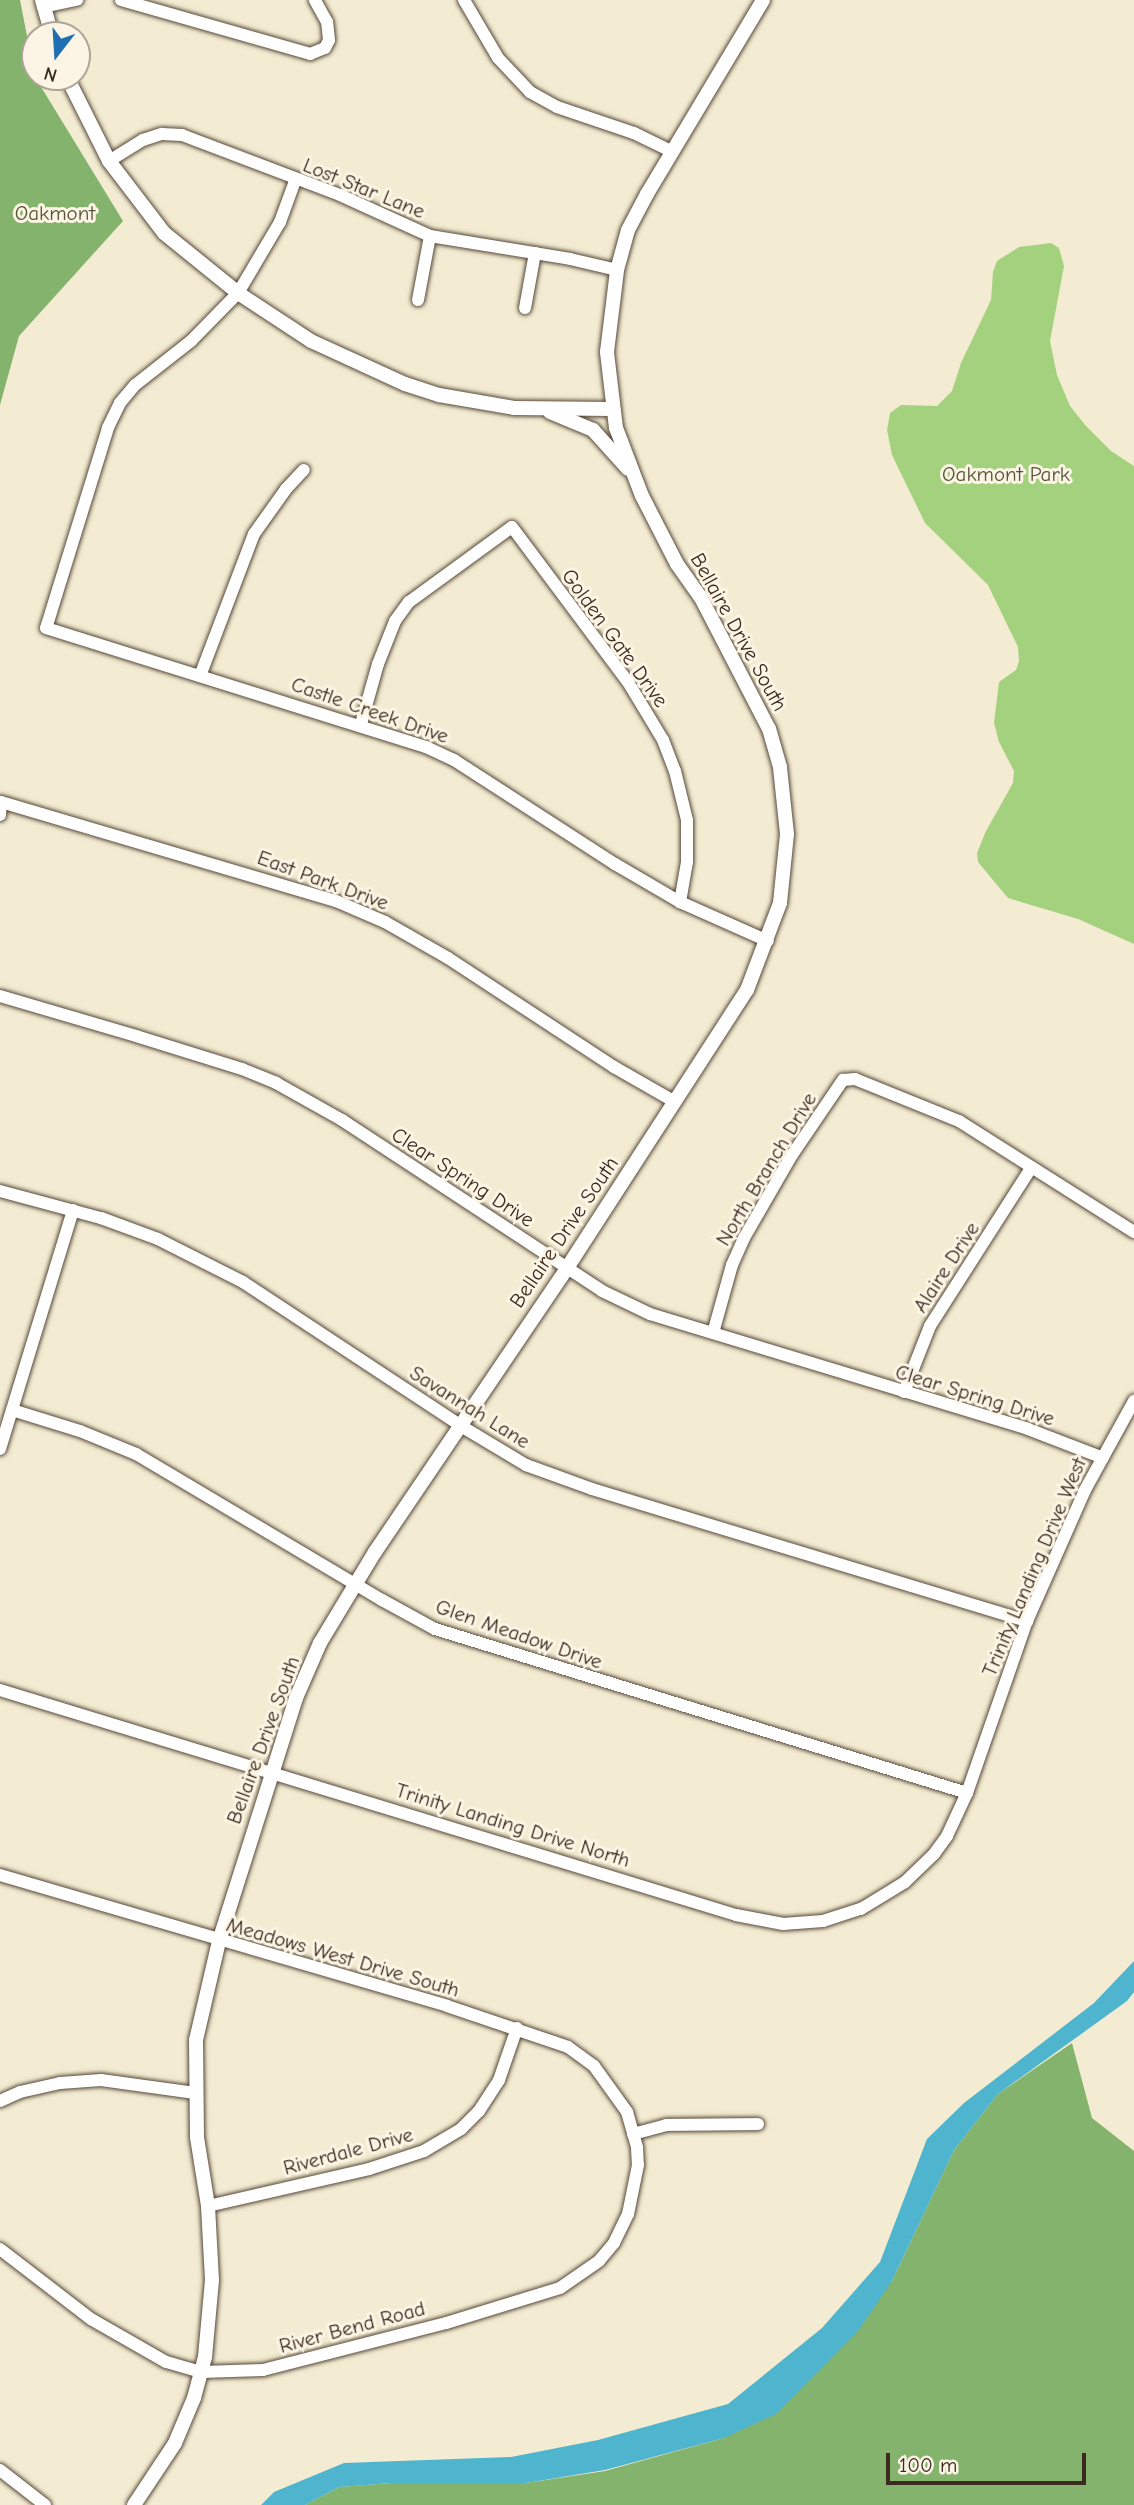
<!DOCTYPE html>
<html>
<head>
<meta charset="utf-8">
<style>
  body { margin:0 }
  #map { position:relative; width:1134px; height:2505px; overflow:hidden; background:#f3ecd2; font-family:"Comic Neue",sans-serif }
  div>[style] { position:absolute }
  .green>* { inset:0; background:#a4d17e }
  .forest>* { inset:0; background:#83b36d }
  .water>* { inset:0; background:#4fb4ce }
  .roads { filter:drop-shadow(0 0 2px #574739) drop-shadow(0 0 2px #574739) }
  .minor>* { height:12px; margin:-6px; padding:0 6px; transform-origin:6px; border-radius:6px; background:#fff }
  .tertiary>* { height:14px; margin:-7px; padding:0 7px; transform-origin:7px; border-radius:7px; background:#fff }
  span { translate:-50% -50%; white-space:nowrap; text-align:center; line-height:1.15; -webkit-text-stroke:6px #fcf5e5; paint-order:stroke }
  .street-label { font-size:21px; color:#3b2a1e }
  .park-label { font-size:21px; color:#555436 }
  .north { position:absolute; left:21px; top:21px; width:70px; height:70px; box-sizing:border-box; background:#fcf5e5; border:2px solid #afa495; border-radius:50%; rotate:197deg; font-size:19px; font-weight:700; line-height:28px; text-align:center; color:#3b2a1e }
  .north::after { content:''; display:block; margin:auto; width:24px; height:32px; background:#1f6fb2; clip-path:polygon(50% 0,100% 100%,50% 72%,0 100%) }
  .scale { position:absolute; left:886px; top:2453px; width:200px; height:32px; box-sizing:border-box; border:4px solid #3b2a1e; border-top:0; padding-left:9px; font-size:21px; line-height:24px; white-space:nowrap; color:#3b2a1e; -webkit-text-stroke:5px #fcf5e5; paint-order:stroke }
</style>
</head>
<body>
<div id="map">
  <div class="green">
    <div style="clip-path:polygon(1051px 243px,1059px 248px,1064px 266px,1050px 341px,1057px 375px,1070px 406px,1086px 426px,1111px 451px,1134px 466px,1134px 944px,1078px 919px,1008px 898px,978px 862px,977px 853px,986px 831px,1013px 783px,1014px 771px,999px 742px,994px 723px,999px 682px,1016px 670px,1019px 661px,1018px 647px,988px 585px,925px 523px,892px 455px,887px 430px,890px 413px,901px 405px,937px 406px,952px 391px,961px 363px,991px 300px,993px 272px,997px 261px,1019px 247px)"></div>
  </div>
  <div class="forest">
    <div style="clip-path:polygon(0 0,20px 0,35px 77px,123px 221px,19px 336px,0 405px)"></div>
    <div style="clip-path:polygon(1072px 2043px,1092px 2118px,1134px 2151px,1134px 2505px,305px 2505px,339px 2487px,392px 2483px,526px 2483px,605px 2471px,724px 2438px,892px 2281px,954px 2150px,998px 2094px)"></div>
  </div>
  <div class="water">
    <div style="clip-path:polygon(1134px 1961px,1134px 1992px,1127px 2001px,998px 2094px,954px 2150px,892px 2281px,858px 2331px,776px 2414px,724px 2438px,605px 2470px,526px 2483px,392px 2483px,339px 2487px,305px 2505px,261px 2505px,274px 2492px,344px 2463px,511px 2457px,598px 2440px,728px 2404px,822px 2328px,880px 2262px,927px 2139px,964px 2103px,1094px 2003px)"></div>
  </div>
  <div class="roads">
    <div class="minor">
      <div style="left:121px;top:0;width:197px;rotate:15.9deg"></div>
      <div style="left:310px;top:54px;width:16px;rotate:-22deg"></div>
      <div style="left:325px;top:48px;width:9px;rotate:-63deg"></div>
      <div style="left:329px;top:40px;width:18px;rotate:-96deg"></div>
      <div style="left:327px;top:22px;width:25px;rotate:-119deg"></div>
      <div style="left:464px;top:0;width:67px;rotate:59.6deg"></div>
      <div style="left:498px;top:58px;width:47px;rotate:46.7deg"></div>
      <div style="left:530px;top:92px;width:31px;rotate:29deg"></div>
      <div style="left:557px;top:107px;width:81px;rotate:18.7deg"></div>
      <div style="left:634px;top:133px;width:43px;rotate:26deg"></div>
      <div style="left:43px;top:7px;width:35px;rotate:-12deg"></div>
      <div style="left:109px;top:161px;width:40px;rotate:-32deg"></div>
      <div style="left:143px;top:140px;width:20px;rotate:-18deg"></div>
      <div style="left:162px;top:134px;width:20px;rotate:3deg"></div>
      <div style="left:182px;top:135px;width:169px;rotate:20.8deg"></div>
      <div style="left:340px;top:195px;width:99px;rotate:24.5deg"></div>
      <div style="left:430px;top:236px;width:142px;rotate:9.3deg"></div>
      <div style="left:570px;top:259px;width:48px;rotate:13.2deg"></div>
      <div style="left:295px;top:181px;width:44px;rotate:110.1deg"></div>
      <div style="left:280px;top:222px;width:82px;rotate:120.6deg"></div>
      <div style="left:238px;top:293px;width:67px;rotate:134.4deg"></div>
      <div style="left:191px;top:341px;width:71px;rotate:141.8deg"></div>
      <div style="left:135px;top:385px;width:23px;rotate:130deg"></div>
      <div style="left:120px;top:403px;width:28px;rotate:116deg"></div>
      <div style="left:108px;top:428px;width:209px;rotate:107.2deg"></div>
      <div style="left:46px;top:628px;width:398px;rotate:17.4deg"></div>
      <div style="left:426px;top:747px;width:31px;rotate:25deg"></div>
      <div style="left:454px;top:760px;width:192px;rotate:32.9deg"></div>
      <div style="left:615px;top:864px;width:75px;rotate:30.3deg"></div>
      <div style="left:680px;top:902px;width:96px;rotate:23.9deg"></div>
      <div style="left:418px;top:300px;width:65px;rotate:-79.4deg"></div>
      <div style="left:525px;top:308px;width:56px;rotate:-79.7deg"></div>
      <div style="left:200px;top:676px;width:152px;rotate:-69.2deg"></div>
      <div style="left:254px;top:534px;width:55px;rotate:-54.6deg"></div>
      <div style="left:286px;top:489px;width:26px;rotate:-47deg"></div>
      <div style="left:361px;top:724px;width:62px;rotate:-74.2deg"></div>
      <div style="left:378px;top:664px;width:46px;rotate:-68.4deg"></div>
      <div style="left:395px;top:621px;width:24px;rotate:-54deg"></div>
      <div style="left:409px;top:602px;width:127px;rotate:-36.1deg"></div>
      <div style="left:512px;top:527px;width:194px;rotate:53.2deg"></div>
      <div style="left:628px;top:682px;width:68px;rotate:58.9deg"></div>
      <div style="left:663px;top:740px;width:33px;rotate:69deg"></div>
      <div style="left:675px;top:771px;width:50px;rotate:76.2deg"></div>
      <div style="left:687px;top:820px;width:42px;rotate:90deg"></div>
      <div style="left:687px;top:862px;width:41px;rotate:99.9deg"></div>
      <div style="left:0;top:815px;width:13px;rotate:-86deg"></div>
      <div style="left:1px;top:802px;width:349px;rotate:16.5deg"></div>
      <div style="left:336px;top:901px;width:53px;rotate:23.2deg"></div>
      <div style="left:385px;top:922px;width:73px;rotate:29.7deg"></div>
      <div style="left:448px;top:958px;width:199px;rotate:33.3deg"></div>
      <div style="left:614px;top:1067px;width:70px;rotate:29.8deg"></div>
      <div style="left:0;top:996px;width:142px;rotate:16.4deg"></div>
      <div style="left:136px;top:1036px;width:111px;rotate:17.3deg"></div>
      <div style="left:242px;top:1069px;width:37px;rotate:22deg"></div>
      <div style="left:276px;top:1083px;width:76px;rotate:29.3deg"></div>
      <div style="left:342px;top:1120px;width:311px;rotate:33.3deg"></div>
      <div style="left:602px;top:1291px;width:53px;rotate:25.6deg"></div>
      <div style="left:650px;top:1314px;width:395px;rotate:16.9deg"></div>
      <div style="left:1028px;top:1429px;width:80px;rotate:21.1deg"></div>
      <div style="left:0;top:1191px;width:105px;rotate:15deg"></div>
      <div style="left:101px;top:1218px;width:61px;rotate:20.2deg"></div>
      <div style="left:158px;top:1239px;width:95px;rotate:26.8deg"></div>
      <div style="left:243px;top:1282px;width:261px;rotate:33.4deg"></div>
      <div style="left:461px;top:1426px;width:76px;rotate:31deg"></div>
      <div style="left:526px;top:1465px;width:70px;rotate:20deg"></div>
      <div style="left:592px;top:1489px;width:455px;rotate:16.9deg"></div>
      <div style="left:713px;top:1333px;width:71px;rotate:-74.4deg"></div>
      <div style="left:732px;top:1265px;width:30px;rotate:-66deg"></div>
      <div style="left:744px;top:1238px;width:96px;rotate:-60deg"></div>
      <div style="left:792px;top:1155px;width:91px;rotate:-55.8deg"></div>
      <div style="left:843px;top:1080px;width:12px;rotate:-5deg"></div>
      <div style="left:855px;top:1079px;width:112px;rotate:22deg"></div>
      <div style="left:959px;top:1121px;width:207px;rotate:32.4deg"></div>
      <div style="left:904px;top:1392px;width:71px;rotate:-68.5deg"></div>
      <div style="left:930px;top:1326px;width:188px;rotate:-57.4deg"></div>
      <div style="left:12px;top:1410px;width:71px;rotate:17.2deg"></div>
      <div style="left:80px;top:1431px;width:61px;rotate:22.3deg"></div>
      <div style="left:136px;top:1454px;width:286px;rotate:30.7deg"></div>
      <div style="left:382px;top:1600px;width:60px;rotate:28.7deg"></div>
      <div style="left:435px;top:1629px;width:557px;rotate:17.13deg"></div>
      <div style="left:0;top:1449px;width:250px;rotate:-73deg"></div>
      <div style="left:0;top:1690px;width:770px;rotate:17deg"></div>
      <div style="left:736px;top:1915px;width:48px;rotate:10.8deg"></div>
      <div style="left:783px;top:1924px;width:40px;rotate:-4.3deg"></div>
      <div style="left:823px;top:1921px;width:40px;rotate:-18deg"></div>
      <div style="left:861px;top:1909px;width:52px;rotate:-31.5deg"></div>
      <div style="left:905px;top:1882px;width:40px;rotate:-44deg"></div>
      <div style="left:934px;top:1854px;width:22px;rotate:-54deg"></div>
      <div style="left:947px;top:1836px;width:47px;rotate:-65.1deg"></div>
      <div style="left:967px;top:1793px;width:182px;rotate:-70.8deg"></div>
      <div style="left:1027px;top:1621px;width:143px;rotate:-66.1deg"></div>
      <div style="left:1085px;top:1490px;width:102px;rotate:-61.2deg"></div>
      <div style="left:0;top:1875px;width:466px;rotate:16.3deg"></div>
      <div style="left:447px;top:2006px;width:128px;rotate:18.7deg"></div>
      <div style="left:568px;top:2047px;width:32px;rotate:36deg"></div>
      <div style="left:594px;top:2066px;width:57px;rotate:54.3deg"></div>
      <div style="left:627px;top:2112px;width:37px;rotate:74deg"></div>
      <div style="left:637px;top:2148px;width:17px;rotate:87deg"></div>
      <div style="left:638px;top:2165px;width:50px;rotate:101.5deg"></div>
      <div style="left:628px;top:2214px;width:32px;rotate:116deg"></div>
      <div style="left:614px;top:2243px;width:23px;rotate:130deg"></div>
      <div style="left:599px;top:2261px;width:47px;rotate:145.3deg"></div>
      <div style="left:560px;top:2288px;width:119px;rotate:162.9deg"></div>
      <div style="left:446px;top:2323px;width:189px;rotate:165.6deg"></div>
      <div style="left:263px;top:2370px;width:62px;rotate:178.2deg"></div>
      <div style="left:201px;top:2372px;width:36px;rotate:-164deg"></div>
      <div style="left:166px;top:2362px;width:86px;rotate:-150.2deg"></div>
      <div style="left:91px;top:2319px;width:115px;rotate:-142.4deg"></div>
      <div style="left:0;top:2101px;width:22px;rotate:-24deg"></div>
      <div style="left:20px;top:2092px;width:41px;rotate:-12.7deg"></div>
      <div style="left:60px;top:2083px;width:41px;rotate:-4.2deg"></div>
      <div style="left:101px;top:2080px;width:95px;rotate:7.9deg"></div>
      <div style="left:633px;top:2134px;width:34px;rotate:-15deg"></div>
      <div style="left:666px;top:2125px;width:92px;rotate:-0.6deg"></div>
      <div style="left:208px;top:2206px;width:165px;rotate:-12.9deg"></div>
      <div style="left:369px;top:2169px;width:58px;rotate:-18.1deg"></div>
      <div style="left:424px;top:2151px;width:43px;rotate:-30.7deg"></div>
      <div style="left:461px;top:2129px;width:25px;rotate:-45deg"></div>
      <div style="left:479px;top:2111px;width:37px;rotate:-57deg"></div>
      <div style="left:499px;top:2080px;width:55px;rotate:-70.9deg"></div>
      <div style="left:0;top:2470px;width:57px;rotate:37.9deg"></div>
    </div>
    <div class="tertiary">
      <div style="left:42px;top:0;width:36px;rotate:74deg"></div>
      <div style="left:67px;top:77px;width:94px;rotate:63.4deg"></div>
      <div style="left:109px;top:161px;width:91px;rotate:52.6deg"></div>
      <div style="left:164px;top:233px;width:95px;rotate:39deg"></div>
      <div style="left:238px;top:293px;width:87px;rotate:33.3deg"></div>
      <div style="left:311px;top:341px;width:103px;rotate:24.6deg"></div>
      <div style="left:405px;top:384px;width:36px;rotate:18deg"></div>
      <div style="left:439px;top:395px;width:76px;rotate:9.8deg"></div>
      <div style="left:514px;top:408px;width:98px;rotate:0.6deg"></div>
      <div style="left:550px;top:412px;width:47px;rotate:22.7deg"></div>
      <div style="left:593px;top:430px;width:52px;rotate:48.1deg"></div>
      <div style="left:134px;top:2505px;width:74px;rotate:-56.5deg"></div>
      <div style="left:175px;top:2443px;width:49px;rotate:-67.1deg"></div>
      <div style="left:194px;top:2398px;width:42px;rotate:-75deg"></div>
      <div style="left:205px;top:2357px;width:77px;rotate:-84.8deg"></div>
      <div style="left:212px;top:2280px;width:74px;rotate:-93.1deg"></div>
      <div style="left:208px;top:2206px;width:70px;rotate:-99.1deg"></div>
      <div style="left:197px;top:2137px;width:97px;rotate:-90.6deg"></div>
      <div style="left:196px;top:2040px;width:102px;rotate:-76.9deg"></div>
      <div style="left:219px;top:1941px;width:255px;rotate:-72.4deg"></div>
      <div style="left:296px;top:1698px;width:60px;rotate:-66.4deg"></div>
      <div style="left:320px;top:1643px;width:106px;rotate:-58.9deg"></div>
      <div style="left:375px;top:1552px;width:343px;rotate:-55.9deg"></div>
      <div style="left:567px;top:1268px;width:331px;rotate:-57.1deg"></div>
      <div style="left:747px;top:990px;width:93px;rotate:-69.2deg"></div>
      <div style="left:780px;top:903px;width:69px;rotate:-84.2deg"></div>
      <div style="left:787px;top:834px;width:67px;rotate:-96deg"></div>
      <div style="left:780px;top:767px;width:40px;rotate:-106deg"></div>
      <div style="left:769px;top:729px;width:148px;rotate:-117.4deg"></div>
      <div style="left:701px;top:598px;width:42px;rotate:-125.2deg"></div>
      <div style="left:677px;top:564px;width:76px;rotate:-117.2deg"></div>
      <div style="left:642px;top:496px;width:73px;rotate:-110.9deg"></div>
      <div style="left:616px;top:428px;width:77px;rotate:-96.8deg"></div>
      <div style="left:607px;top:352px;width:83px;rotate:-83deg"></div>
      <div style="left:617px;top:270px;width:41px;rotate:-74.6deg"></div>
      <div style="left:628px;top:230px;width:41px;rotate:-62.2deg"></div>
      <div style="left:647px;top:194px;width:226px;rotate:-59.1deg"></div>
    </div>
  </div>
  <div class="street-label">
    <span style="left:364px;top:188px;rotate:22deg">Lost Star Lane</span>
    <span style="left:739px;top:632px;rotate:61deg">Bellaire Drive South</span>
    <span style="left:615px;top:638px;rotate:54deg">Golden Gate Drive</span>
    <span style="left:370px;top:710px;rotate:19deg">Castle Creek Drive</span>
    <span style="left:323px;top:880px;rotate:20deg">East Park Drive</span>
    <span style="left:766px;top:1169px;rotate:-59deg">North Branch Drive</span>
    <span style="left:463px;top:1177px;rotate:33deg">Clear Spring Drive</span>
    <span style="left:564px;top:1232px;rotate:-56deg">Bellaire Drive South</span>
    <span style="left:946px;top:1267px;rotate:-57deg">Alaire Drive</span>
    <span style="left:975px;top:1395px;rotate:17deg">Clear Spring Drive</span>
    <span style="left:470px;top:1407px;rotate:32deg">Savannah Lane</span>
    <span style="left:1034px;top:1567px;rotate:-67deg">Trinity Landing Drive West</span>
    <span style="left:519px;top:1634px;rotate:19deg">Glen Meadow Drive</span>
    <span style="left:263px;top:1740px;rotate:-70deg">Bellaire Drive South</span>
    <span style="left:513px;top:1825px;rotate:17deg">Trinity Landing Drive North</span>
    <span style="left:343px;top:1957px;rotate:16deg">Meadows West Drive South</span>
    <span style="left:348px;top:2151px;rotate:-15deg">Riverdale Drive</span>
    <span style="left:352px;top:2327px;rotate:-15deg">River Bend Road</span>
  </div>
  <div class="park-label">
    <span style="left:55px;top:213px">Oakmont</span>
    <span style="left:1006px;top:474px">Oakmont Park</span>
  </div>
  <div class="north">N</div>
  <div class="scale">100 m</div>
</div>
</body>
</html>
